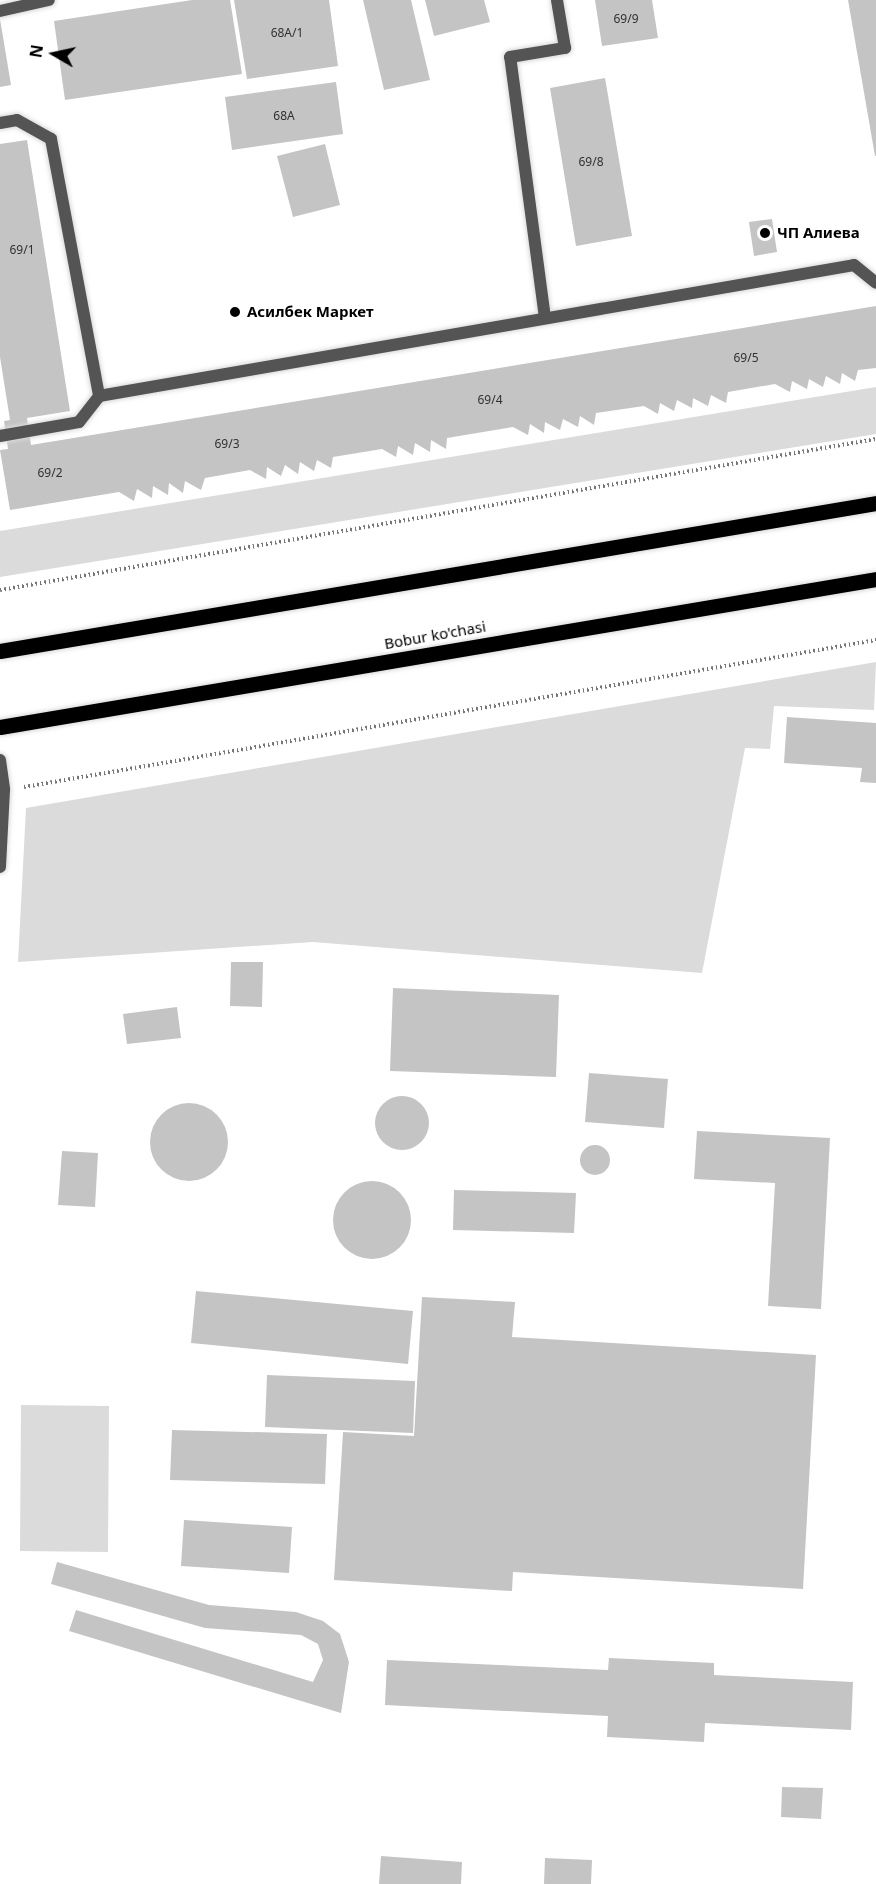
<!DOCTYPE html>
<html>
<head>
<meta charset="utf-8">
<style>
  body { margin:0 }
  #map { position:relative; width:876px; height:1884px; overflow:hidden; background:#fff; font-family:"Noto Sans",sans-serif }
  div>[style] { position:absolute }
  .green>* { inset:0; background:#dbdbdb }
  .building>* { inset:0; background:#c4c4c4 }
  .round { border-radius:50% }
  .path>* { height:4px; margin-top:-2px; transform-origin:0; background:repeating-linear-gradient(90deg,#767676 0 1.5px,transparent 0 4.5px) }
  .roads { filter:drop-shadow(0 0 2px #dbdbdb) drop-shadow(0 0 2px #dbdbdb) }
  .service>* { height:12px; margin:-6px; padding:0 6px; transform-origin:6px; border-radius:6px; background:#545454 }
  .primary>* { height:15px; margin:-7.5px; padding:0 7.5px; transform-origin:7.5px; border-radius:7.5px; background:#000 }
  .dots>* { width:16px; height:16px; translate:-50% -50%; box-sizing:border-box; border:3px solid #fff; border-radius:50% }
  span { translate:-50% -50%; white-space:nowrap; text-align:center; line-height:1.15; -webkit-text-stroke:6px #fff; paint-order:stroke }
  .number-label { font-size:12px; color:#313131 }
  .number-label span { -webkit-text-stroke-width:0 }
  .poi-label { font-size:15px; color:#000; font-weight:700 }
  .left { translate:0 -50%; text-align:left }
  .street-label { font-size:15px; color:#000 }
  .north { position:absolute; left:24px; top:24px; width:60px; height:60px; -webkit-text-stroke:4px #fff; paint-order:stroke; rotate:279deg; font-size:16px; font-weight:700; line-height:24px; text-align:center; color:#000 }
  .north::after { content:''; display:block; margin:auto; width:21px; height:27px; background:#000; clip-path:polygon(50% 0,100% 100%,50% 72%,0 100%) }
</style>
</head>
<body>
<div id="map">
  <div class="green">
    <div style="clip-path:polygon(876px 387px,876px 434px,0 577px,0 531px)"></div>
    <div style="clip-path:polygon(876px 662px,874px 710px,774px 706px,770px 749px,745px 748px,702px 973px,313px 942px,18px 962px,26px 808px)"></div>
    <div style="clip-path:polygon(21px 1405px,109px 1406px,108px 1552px,20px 1551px)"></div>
  </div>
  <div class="building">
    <div style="clip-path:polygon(192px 0,230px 0,242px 74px,65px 100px,54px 21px)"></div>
    <div style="clip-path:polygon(234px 0,329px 0,338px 66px,247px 79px)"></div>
    <div style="clip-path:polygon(363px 0,411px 0,430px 80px,384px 90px)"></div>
    <div style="clip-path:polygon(425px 0,484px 0,490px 22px,434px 36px)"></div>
    <div style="clip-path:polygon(595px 0,652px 0,658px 38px,602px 46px)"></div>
    <div style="clip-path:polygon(848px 0,876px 0,876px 156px,875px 156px)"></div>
    <div style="clip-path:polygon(0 19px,11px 85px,0 87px)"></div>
    <div style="clip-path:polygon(605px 78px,632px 236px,576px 246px,550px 88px)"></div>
    <div style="clip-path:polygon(336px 82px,343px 134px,232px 150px,225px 97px)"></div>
    <div style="clip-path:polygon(27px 140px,70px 411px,27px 418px,31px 445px,876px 306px,876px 368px,858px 370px,855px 381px,842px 373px,840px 384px,826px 376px,823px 387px,809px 379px,807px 389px,792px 381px,790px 392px,775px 384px,728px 392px,726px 403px,711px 395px,708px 406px,693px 398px,692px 408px,677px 400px,674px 411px,660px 403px,658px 414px,644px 406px,596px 413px,594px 425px,580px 416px,578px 427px,563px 419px,560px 430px,545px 422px,544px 433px,530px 424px,528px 435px,513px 427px,447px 438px,446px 449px,431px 440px,430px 452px,415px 443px,413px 455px,398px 446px,396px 457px,382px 449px,333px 457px,331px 468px,317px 460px,314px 471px,300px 462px,298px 474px,285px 465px,281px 476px,267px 467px,266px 479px,250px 470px,205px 478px,201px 490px,185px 481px,183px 493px,169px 483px,168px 495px,153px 486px,152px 498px,137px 489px,134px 501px,119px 492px,10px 510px,0 450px,8px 449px,4px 421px,10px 420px,0 357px,0 144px)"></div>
    <div style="clip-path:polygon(325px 144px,340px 205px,293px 217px,277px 156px)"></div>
    <div style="clip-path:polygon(772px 219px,777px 252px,754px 256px,749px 222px)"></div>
    <div style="clip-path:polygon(787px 717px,876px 723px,876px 783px,860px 782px,862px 768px,784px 763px)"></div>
    <div style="clip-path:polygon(231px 962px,263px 962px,262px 1007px,230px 1006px)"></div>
    <div style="clip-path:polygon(393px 988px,559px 995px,556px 1077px,390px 1071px)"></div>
    <div style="clip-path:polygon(177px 1007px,181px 1038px,127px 1044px,123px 1014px)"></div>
    <div style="clip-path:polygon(589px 1073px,668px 1079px,664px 1128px,585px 1122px)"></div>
    <div class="round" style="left:375px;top:1096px;width:54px;height:54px"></div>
    <div class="round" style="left:150px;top:1103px;width:78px;height:78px"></div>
    <div style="clip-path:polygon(697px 1131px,830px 1138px,821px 1309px,768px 1306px,775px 1183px,694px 1179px)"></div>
    <div class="round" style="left:580px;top:1145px;width:30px;height:30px"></div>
    <div style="clip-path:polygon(62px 1151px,98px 1153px,95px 1207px,58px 1205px)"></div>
    <div class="round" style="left:333px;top:1181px;width:78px;height:78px"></div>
    <div style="clip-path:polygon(454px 1190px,576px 1193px,574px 1233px,453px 1230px)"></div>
    <div style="clip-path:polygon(196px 1291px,413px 1311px,408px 1364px,191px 1343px)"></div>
    <div style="clip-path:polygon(422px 1297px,515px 1302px,512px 1337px,816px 1355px,803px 1589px,513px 1572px,512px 1591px,334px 1580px,343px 1432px,414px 1436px)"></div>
    <div style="clip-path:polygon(267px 1375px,415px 1381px,413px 1433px,265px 1427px)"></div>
    <div style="clip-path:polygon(172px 1430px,327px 1434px,325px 1484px,170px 1480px)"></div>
    <div style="clip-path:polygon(184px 1520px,292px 1527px,289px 1573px,181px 1566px)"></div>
    <div style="clip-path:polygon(57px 1562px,209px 1605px,296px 1612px,323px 1621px,340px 1634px,349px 1662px,341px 1713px,69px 1631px,76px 1610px,313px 1682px,323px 1660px,318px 1644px,301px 1635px,205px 1628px,51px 1584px)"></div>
    <div style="clip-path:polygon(609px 1658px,714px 1663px,714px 1675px,853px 1682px,851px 1730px,705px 1723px,704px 1742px,607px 1737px,608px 1716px,385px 1705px,387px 1660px,608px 1670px)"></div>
    <div style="clip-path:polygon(782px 1787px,823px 1788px,821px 1819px,781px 1817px)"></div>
    <div style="clip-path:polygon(381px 1856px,462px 1862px,461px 1884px,379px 1884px)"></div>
    <div style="clip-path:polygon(545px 1858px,592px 1860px,591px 1884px,544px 1884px)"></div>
  </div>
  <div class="path">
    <div style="left:0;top:590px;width:889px;rotate:-9.78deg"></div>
    <div style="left:24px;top:787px;width:865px;rotate:-9.79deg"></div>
  </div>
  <div class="roads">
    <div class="service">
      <div style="left:0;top:11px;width:50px;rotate:-12.7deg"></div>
      <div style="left:0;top:123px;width:17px;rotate:-10deg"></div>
      <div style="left:17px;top:120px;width:39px;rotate:29deg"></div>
      <div style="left:51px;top:139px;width:261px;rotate:79.4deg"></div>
      <div style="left:99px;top:396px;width:766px;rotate:-9.84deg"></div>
      <div style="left:854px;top:265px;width:28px;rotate:39deg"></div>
      <div style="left:545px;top:318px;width:263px;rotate:-97.6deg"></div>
      <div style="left:510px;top:57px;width:56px;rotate:-9.3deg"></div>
      <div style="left:565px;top:48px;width:49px;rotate:-99.5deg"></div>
      <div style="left:0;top:436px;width:80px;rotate:-10deg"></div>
      <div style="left:79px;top:422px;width:33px;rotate:-52deg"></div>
      <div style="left:0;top:760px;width:30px;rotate:82deg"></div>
      <div style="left:4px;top:790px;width:77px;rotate:93deg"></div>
    </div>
    <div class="primary">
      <div style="left:0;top:651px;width:888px;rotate:-9.59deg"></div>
      <div style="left:0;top:727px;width:888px;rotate:-9.59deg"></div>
    </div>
  </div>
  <div class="dots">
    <div style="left:765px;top:233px;background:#000"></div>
    <div style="left:235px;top:312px;background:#000"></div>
  </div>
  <div class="number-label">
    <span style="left:626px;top:19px">69/9</span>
    <span style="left:287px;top:33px">68A/1</span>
    <span style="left:284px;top:116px">68A</span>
    <span style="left:591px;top:162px">69/8</span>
    <span style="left:22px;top:250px">69/1</span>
    <span style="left:746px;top:358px">69/5</span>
    <span style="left:490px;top:400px">69/4</span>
    <span style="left:227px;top:444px">69/3</span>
    <span style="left:50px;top:473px">69/2</span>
  </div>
  <div class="poi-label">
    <span class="left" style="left:777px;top:233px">ЧП Алиева</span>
    <span class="left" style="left:247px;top:312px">Асилбек Маркет</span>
  </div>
  <div class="street-label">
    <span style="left:435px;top:635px;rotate:-10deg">Bobur ko'chasi</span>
  </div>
  <div class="north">N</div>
</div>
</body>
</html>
